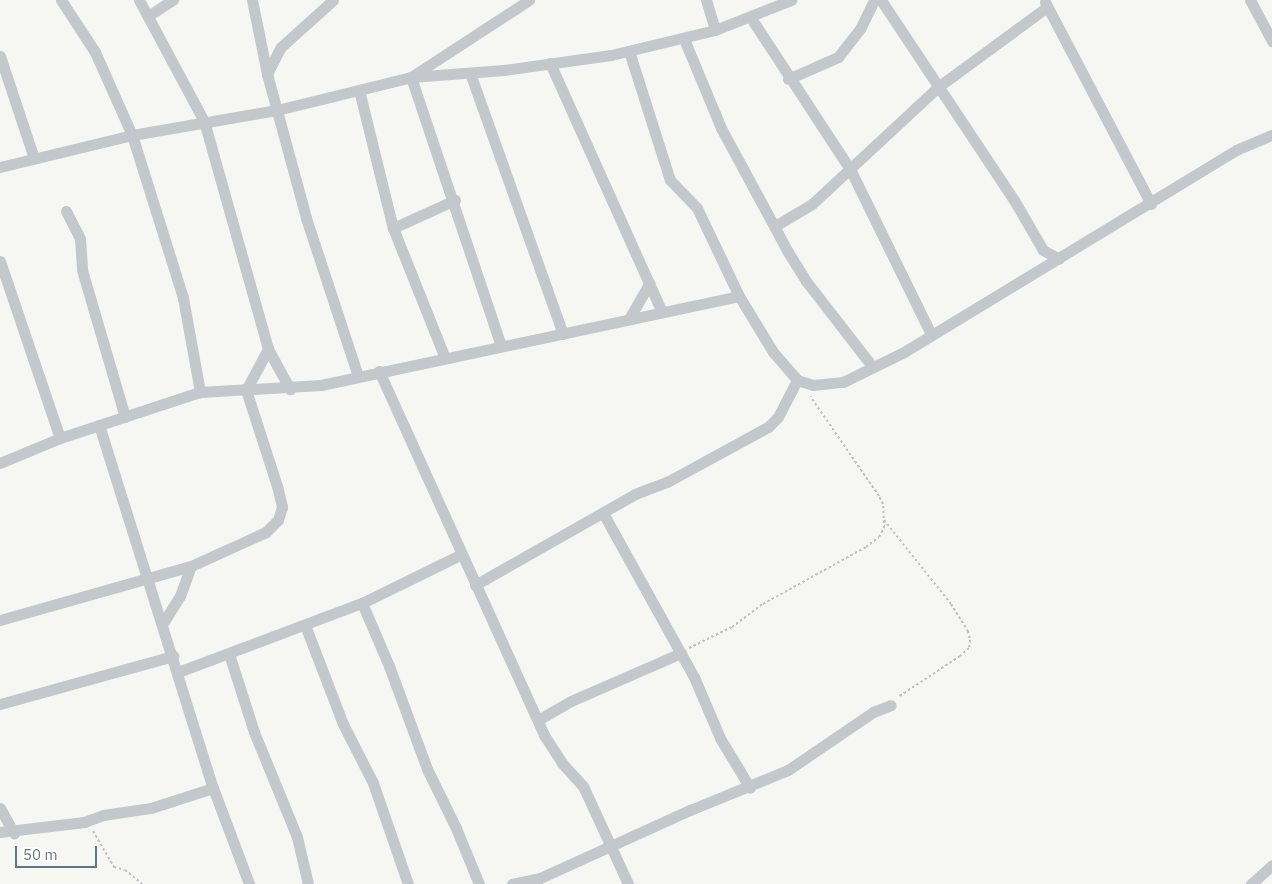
<!DOCTYPE html>
<html>
<head>
<meta charset="utf-8">
<style>
  body { margin:0 }
  #map { position:relative; width:1272px; height:884px; overflow:hidden; background:#f6f6f3; font-family:"IBM Plex Sans",sans-serif }
  div>[style] { position:absolute }
  .path>* { height:2px; margin-top:-1px; transform-origin:0; background:repeating-linear-gradient(90deg,#bcbec0 0 2.5px,transparent 0 5px) }
  .minor>* { height:11px; margin:-5.5px; padding:0 5.5px; transform-origin:5.5px; border-radius:5.5px; background:#c4c7cb }
  span { translate:-50% -50%; white-space:nowrap; text-align:center; line-height:1.15; -webkit-text-stroke:5px #fff; paint-order:stroke }
  .scale { position:absolute; left:15px; top:846px; width:82px; height:22px; box-sizing:border-box; border:2px solid #657484; border-top:0; padding-left:6px; font-size:15px; line-height:18px; white-space:nowrap; color:#657484; -webkit-text-stroke:4px #fff; paint-order:stroke }
</style>
</head>
<body>
<div id="map">
  <div class="path">
    <div style="left:884px;top:520px;width:107px;rotate:51.4deg"></div>
    <div style="left:951px;top:604px;width:32px;rotate:58deg"></div>
    <div style="left:968px;top:631px;width:9px;rotate:77deg"></div>
    <div style="left:970px;top:640px;width:8px;rotate:97deg"></div>
    <div style="left:969px;top:648px;width:12px;rotate:138deg"></div>
    <div style="left:960px;top:656px;width:74px;rotate:146.5deg"></div>
    <div style="left:689px;top:648px;width:48px;rotate:-26deg"></div>
    <div style="left:732px;top:627px;width:39px;rotate:-37deg"></div>
    <div style="left:763px;top:604px;width:118px;rotate:-29deg"></div>
    <div style="left:866px;top:547px;width:16px;rotate:-38deg"></div>
    <div style="left:879px;top:537px;width:10px;rotate:-61deg"></div>
    <div style="left:884px;top:528px;width:24px;rotate:-92deg"></div>
    <div style="left:883px;top:504px;width:9px;rotate:-117deg"></div>
    <div style="left:879px;top:496px;width:121px;rotate:-124.6deg"></div>
    <div style="left:93px;top:831px;width:42px;rotate:59.7deg"></div>
    <div style="left:114px;top:867px;width:11px;rotate:15deg"></div>
    <div style="left:125px;top:870px;width:22px;rotate:39deg"></div>
  </div>
  <div class="minor">
    <div style="left:61px;top:0;width:62px;rotate:56.8deg"></div>
    <div style="left:95px;top:52px;width:91px;rotate:66deg"></div>
    <div style="left:132px;top:135px;width:171px;rotate:72.6deg"></div>
    <div style="left:183px;top:298px;width:96px;rotate:79.7deg"></div>
    <div style="left:139px;top:0;width:137px;rotate:61.8deg"></div>
    <div style="left:204px;top:121px;width:237px;rotate:74.3deg"></div>
    <div style="left:268px;top:349px;width:46px;rotate:61.2deg"></div>
    <div style="left:252px;top:0;width:76px;rotate:78.5deg"></div>
    <div style="left:267px;top:74px;width:149px;rotate:74.8deg"></div>
    <div style="left:306px;top:218px;width:166px;rotate:71.8deg"></div>
    <div style="left:706px;top:0;width:31px;rotate:73deg"></div>
    <div style="left:881px;top:0;width:240px;rotate:56.4deg"></div>
    <div style="left:1014px;top:200px;width:58px;rotate:59.9deg"></div>
    <div style="left:1043px;top:250px;width:18px;rotate:29deg"></div>
    <div style="left:1250px;top:0;width:47px;rotate:61.8deg"></div>
    <div style="left:1045px;top:2px;width:228px;rotate:62.3deg"></div>
    <div style="left:148px;top:16px;width:30px;rotate:-33deg"></div>
    <div style="left:751px;top:18px;width:183px;rotate:56.8deg"></div>
    <div style="left:851px;top:171px;width:182px;rotate:63.9deg"></div>
    <div style="left:684px;top:39px;width:96px;rotate:67.4deg"></div>
    <div style="left:721px;top:128px;width:141px;rotate:61.6deg"></div>
    <div style="left:788px;top:252px;width:34px;rotate:58deg"></div>
    <div style="left:806px;top:281px;width:108px;rotate:52.2deg"></div>
    <div style="left:629px;top:51px;width:135px;rotate:72.4deg"></div>
    <div style="left:670px;top:180px;width:39px;rotate:46deg"></div>
    <div style="left:697px;top:208px;width:98px;rotate:64.5deg"></div>
    <div style="left:739px;top:296px;width:66px;rotate:58.7deg"></div>
    <div style="left:773px;top:352px;width:37px;rotate:49deg"></div>
    <div style="left:797px;top:380px;width:17px;rotate:17deg"></div>
    <div style="left:813px;top:385px;width:30px;rotate:-6deg"></div>
    <div style="left:843px;top:382px;width:68px;rotate:-26.2deg"></div>
    <div style="left:904px;top:352px;width:389px;rotate:-31.3deg"></div>
    <div style="left:1236px;top:150px;width:39px;rotate:-23deg"></div>
    <div style="left:0;top:56px;width:108px;rotate:71.6deg"></div>
    <div style="left:550px;top:63px;width:273px;rotate:65.8deg"></div>
    <div style="left:470px;top:73px;width:277px;rotate:70.4deg"></div>
    <div style="left:267px;top:74px;width:30px;rotate:-63deg"></div>
    <div style="left:281px;top:47px;width:70px;rotate:-42.1deg"></div>
    <div style="left:788px;top:79px;width:55px;rotate:-23.7deg"></div>
    <div style="left:838px;top:57px;width:36px;rotate:-52deg"></div>
    <div style="left:860px;top:29px;width:32px;rotate:-64deg"></div>
    <div style="left:359px;top:90px;width:142px;rotate:76.2deg"></div>
    <div style="left:393px;top:228px;width:140px;rotate:68.2deg"></div>
    <div style="left:0;top:167px;width:136px;rotate:-13.6deg"></div>
    <div style="left:132px;top:135px;width:147px;rotate:-9.8deg"></div>
    <div style="left:277px;top:110px;width:138px;rotate:-13.8deg"></div>
    <div style="left:411px;top:77px;width:93px;rotate:-4.3deg"></div>
    <div style="left:504px;top:70px;width:108px;rotate:-8deg"></div>
    <div style="left:611px;top:55px;width:107px;rotate:-13.5deg"></div>
    <div style="left:715px;top:30px;width:82px;rotate:-21.5deg"></div>
    <div style="left:66px;top:211px;width:31px;rotate:63deg"></div>
    <div style="left:80px;top:239px;width:31px;rotate:86deg"></div>
    <div style="left:82px;top:270px;width:153px;rotate:73.7deg"></div>
    <div style="left:775px;top:226px;width:43px;rotate:-30.7deg"></div>
    <div style="left:812px;top:204px;width:172px;rotate:-42.9deg"></div>
    <div style="left:938px;top:87px;width:135px;rotate:-36.3deg"></div>
    <div style="left:393px;top:228px;width:68px;rotate:-24.3deg"></div>
    <div style="left:0;top:261px;width:187px;rotate:71.3deg"></div>
    <div style="left:630px;top:317px;width:39px;rotate:-60deg"></div>
    <div style="left:501px;top:346px;width:284px;rotate:-108.5deg"></div>
    <div style="left:411px;top:77px;width:141px;rotate:-33.1deg"></div>
    <div style="left:379px;top:371px;width:400px;rotate:65.6deg"></div>
    <div style="left:544px;top:735px;width:33px;rotate:57deg"></div>
    <div style="left:562px;top:763px;width:31px;rotate:48deg"></div>
    <div style="left:583px;top:786px;width:108px;rotate:65.3deg"></div>
    <div style="left:99px;top:425px;width:380px;rotate:72.6deg"></div>
    <div style="left:213px;top:788px;width:103px;rotate:69.4deg"></div>
    <div style="left:0;top:463px;width:65px;rotate:-22.6deg"></div>
    <div style="left:60px;top:438px;width:147px;rotate:-18.2deg"></div>
    <div style="left:200px;top:392px;width:121px;rotate:-3.3deg"></div>
    <div style="left:321px;top:385px;width:427px;rotate:-12deg"></div>
    <div style="left:603px;top:513px;width:188px;rotate:61deg"></div>
    <div style="left:694px;top:677px;width:66px;rotate:66.9deg"></div>
    <div style="left:720px;top:738px;width:58px;rotate:59deg"></div>
    <div style="left:475px;top:585px;width:184px;rotate:-29.6deg"></div>
    <div style="left:635px;top:494px;width:34px;rotate:-21deg"></div>
    <div style="left:667px;top:482px;width:115px;rotate:-28.6deg"></div>
    <div style="left:768px;top:427px;width:14px;rotate:-45deg"></div>
    <div style="left:778px;top:417px;width:42px;rotate:-62.8deg"></div>
    <div style="left:362px;top:603px;width:69px;rotate:66.8deg"></div>
    <div style="left:389px;top:666px;width:110px;rotate:69.7deg"></div>
    <div style="left:427px;top:769px;width:66px;rotate:63.8deg"></div>
    <div style="left:456px;top:828px;width:61px;rotate:67.7deg"></div>
    <div style="left:0;top:620px;width:198px;rotate:-15.8deg"></div>
    <div style="left:191px;top:566px;width:82px;rotate:-24.4deg"></div>
    <div style="left:266px;top:532px;width:17px;rotate:-45deg"></div>
    <div style="left:278px;top:520px;width:14px;rotate:-73deg"></div>
    <div style="left:282px;top:507px;width:22px;rotate:-103deg"></div>
    <div style="left:277px;top:486px;width:101px;rotate:-107.9deg"></div>
    <div style="left:246px;top:390px;width:47px;rotate:-61.8deg"></div>
    <div style="left:163px;top:623px;width:32px;rotate:-58deg"></div>
    <div style="left:180px;top:596px;width:32px;rotate:-70deg"></div>
    <div style="left:305px;top:625px;width:106px;rotate:69deg"></div>
    <div style="left:343px;top:724px;width:66px;rotate:63deg"></div>
    <div style="left:373px;top:783px;width:107px;rotate:70.9deg"></div>
    <div style="left:229px;top:654px;width:82px;rotate:72.2deg"></div>
    <div style="left:254px;top:732px;width:113px;rotate:67.7deg"></div>
    <div style="left:297px;top:837px;width:48px;rotate:76.8deg"></div>
    <div style="left:178px;top:672px;width:197px;rotate:-20.6deg"></div>
    <div style="left:362px;top:603px;width:109px;rotate:-26.1deg"></div>
    <div style="left:0;top:704px;width:180px;rotate:-15.5deg"></div>
    <div style="left:538px;top:720px;width:38px;rotate:-30deg"></div>
    <div style="left:571px;top:701px;width:120px;rotate:-23.6deg"></div>
    <div style="left:0;top:808px;width:29px;rotate:61deg"></div>
    <div style="left:0;top:832px;width:85px;rotate:-6.8deg"></div>
    <div style="left:84px;top:822px;width:20px;rotate:-20deg"></div>
    <div style="left:103px;top:815px;width:49px;rotate:-8.3deg"></div>
    <div style="left:151px;top:808px;width:65px;rotate:-17.9deg"></div>
    <div style="left:512px;top:884px;width:29px;rotate:-12deg"></div>
    <div style="left:540px;top:878px;width:165px;rotate:-24.4deg"></div>
    <div style="left:690px;top:810px;width:106px;rotate:-22.2deg"></div>
    <div style="left:788px;top:770px;width:103px;rotate:-34.3deg"></div>
    <div style="left:873px;top:712px;width:19px;rotate:-21deg"></div>
    <div style="left:1251px;top:884px;width:28px;rotate:-42deg"></div>
  </div>
  <div class="scale">50 m</div>
</div>
</body>
</html>
